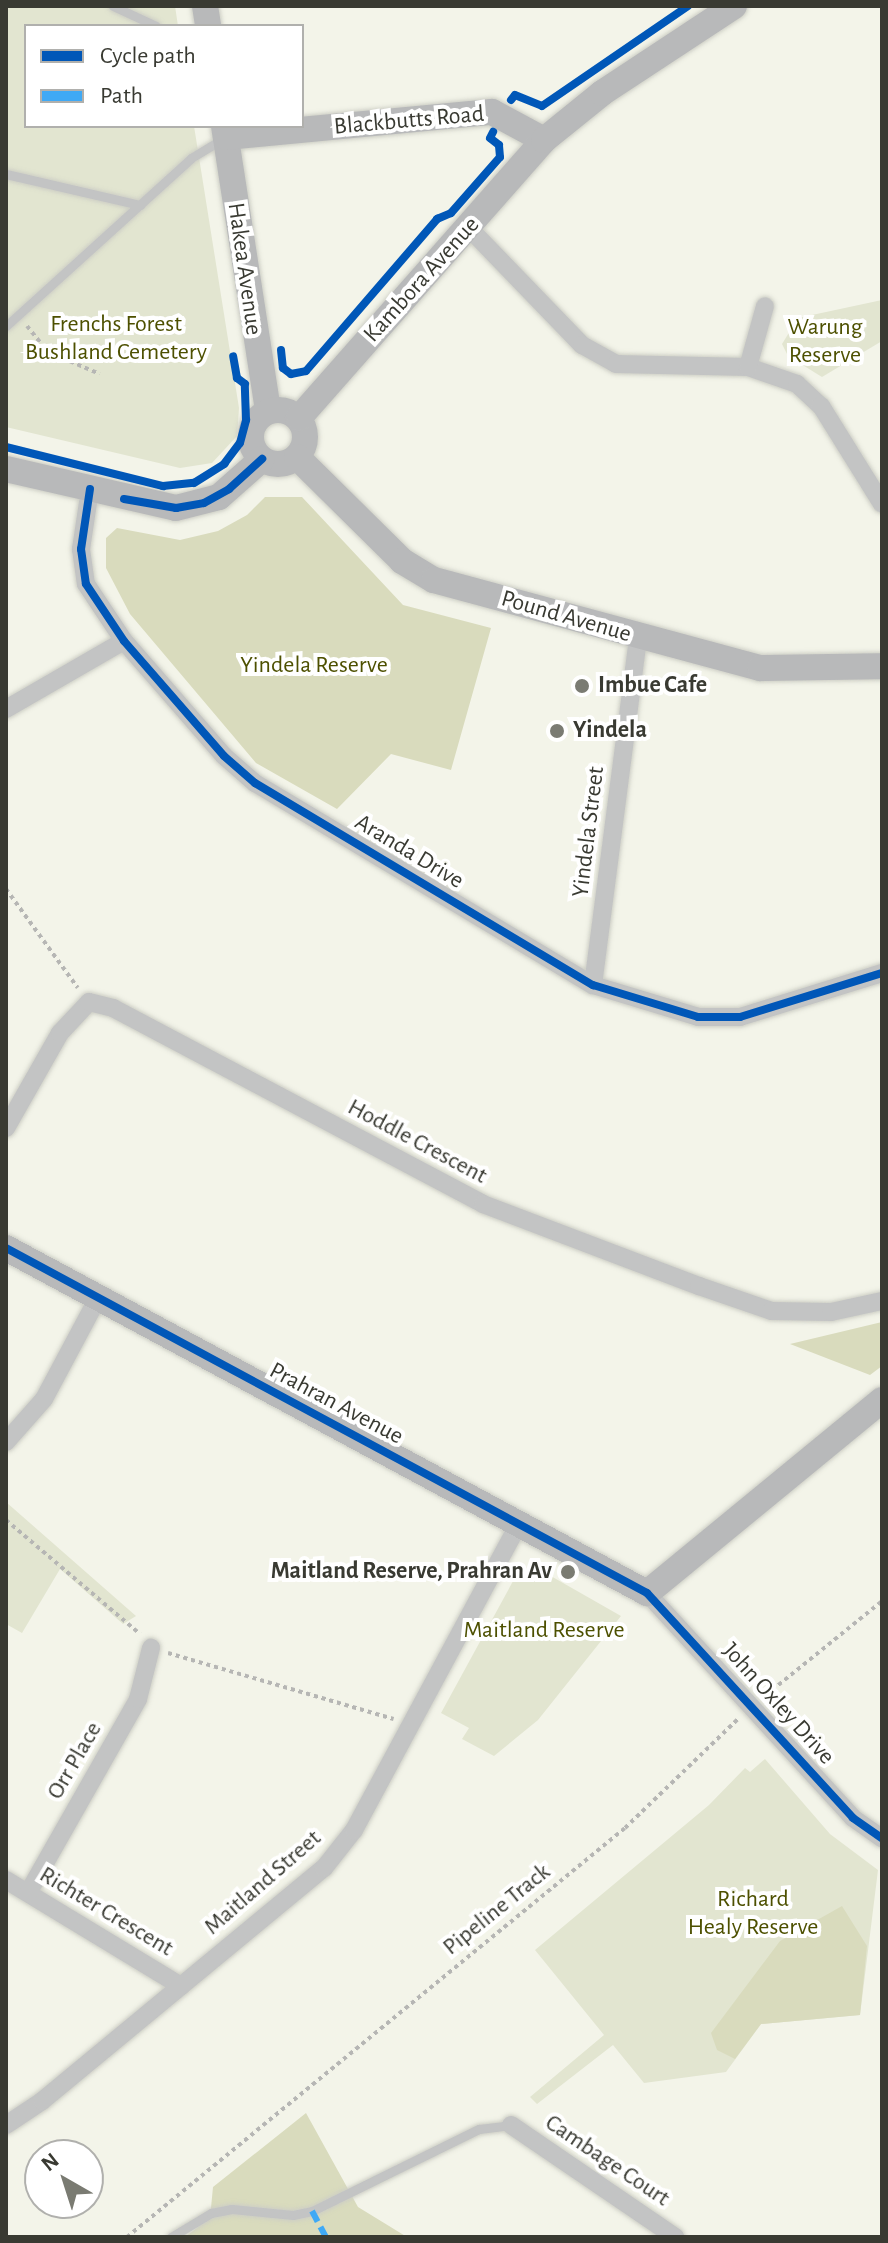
<!DOCTYPE html>
<html>
<head>
<meta charset="utf-8">
<style>
  body { margin:0 }
  #map { position:relative; width:888px; height:2243px; overflow:hidden; background:#f3f4e9; font-family:"Alegreya Sans",sans-serif }
  div>[style] { position:absolute }
  .green>* { inset:0; background:#e2e5d0 }
  .forest>* { inset:0; background:#d9dbbd }
  .path>* { height:4px; margin-top:-2px; transform-origin:0; background:repeating-linear-gradient(90deg,#b6b6b4 0 4px,transparent 0 8px) }
  .roads { filter:drop-shadow(0 0 2px #cdcec5) drop-shadow(0 0 2px #cdcec5) }
  .lane>* { height:9px; margin:-4.5px; padding:0 4.5px; transform-origin:4.5px; border-radius:4.5px; background:#c3c4c4 }
  .street>* { height:18px; margin:-9px; padding:0 9px; transform-origin:9px; border-radius:9px; background:#c3c4c4 }
  .secondary>* { height:26px; margin:-13px; padding:0 13px; transform-origin:13px; border-radius:13px; background:#b8b9ba }
  .secondary>.ring { margin:-13px; padding:0; box-sizing:content-box; background:none; border:26px solid #b8b9ba; border-radius:50% }
  .quiet>* { height:6px; margin-top:-3px; transform-origin:0; background:repeating-linear-gradient(90deg,#3fa9f5 0 12px,transparent 0 18px) }
  .cycleway>* { height:8px; margin:-4px; padding:0 4px; transform-origin:4px; border-radius:4px; background:#0057b8 }
  .dots>* { width:22px; height:22px; translate:-50% -50%; box-sizing:border-box; border:4px solid #fff; border-radius:50% }
  span { translate:-50% -50%; white-space:nowrap; text-align:center; line-height:1.15; -webkit-text-stroke:8px #fff; paint-order:stroke }
  .street-label { font-size:24px; color:#393a32 }
  .park-label { font-size:24px; color:#4d5000 }
  .poi-label { font-size:24px; color:#393a32; font-weight:700 }
  .left { translate:0 -50%; text-align:left }
  .right { translate:-100% -50%; text-align:right }
  .frame { position:absolute; inset:0; border:8px solid #393a32; pointer-events:none }
  .legend { position:absolute; left:24px; top:24px; width:280px; height:104px; box-sizing:border-box; background:#fff; border:2px solid #b0b0ad; margin:0; padding:10px 14px; list-style:none; font-size:24px; color:#393a32 }
  .legend li { display:flex; align-items:center; gap:16px; height:40px }
  .legend b { width:40px; border:2px solid #b0b0ad }
  .north { position:absolute; left:24px; top:2139px; width:80px; height:80px; box-sizing:border-box; background:#fff; border:2px solid #b0b0ad; border-radius:50%; rotate:321deg; font-size:22px; font-weight:700; line-height:32px; text-align:center; color:#393a32 }
  .north::after { content:''; display:block; margin:auto; width:28px; height:36px; background:#7a7b72; clip-path:polygon(50% 0,100% 100%,50% 72%,0 100%) }
</style>
</head>
<body>
<div id="map">
  <div class="green">
    <div style="clip-path:polygon(6px 6px,175px 6px,178px 26px,26px 26px,26px 126px,194px 126px,239px 408px,237px 436px,212px 463px,180px 468px,6px 427px)"></div>
    <div style="clip-path:polygon(882px 300px,882px 341px,822px 377px,788px 356px,782px 344px,798px 318px)"></div>
    <div style="clip-path:polygon(6px 1502px,136px 1616px,123px 1624px,60px 1569px,22px 1633px,6px 1624px)"></div>
    <div style="clip-path:polygon(535px 1567px,621px 1616px,538px 1720px,494px 1756px,462px 1739px,469px 1728px,441px 1713px,518px 1572px)"></div>
    <div style="clip-path:polygon(765px 1759px,830px 1834px,878px 1870px,860px 2015px,761px 2024px,726px 2072px,644px 2083px,613px 2045px,537px 2104px,530px 2097px,604px 2035px,535px 1950px,709px 1805px,745px 1768px,750px 1772px)"></div>
  </div>
  <div class="forest">
    <div style="clip-path:polygon(265px 497px,302px 497px,403px 605px,491px 628px,451px 770px,391px 754px,337px 809px,256px 763px,130px 614px,106px 568px,106px 538px,117px 528px,180px 540px,218px 531px,247px 515px)"></div>
    <div style="clip-path:polygon(882px 1322px,882px 1366px,870px 1375px,790px 1344px)"></div>
    <div style="clip-path:polygon(842px 1906px,867px 1946px,860px 2015px,761px 2024px,735px 2059px,717px 2050px,711px 2033px,780px 1941px)"></div>
    <div style="clip-path:polygon(306px 2113px,358px 2207px,407px 2237px,185px 2237px,210px 2218px,213px 2187px)"></div>
  </div>
  <div class="path">
    <div style="left:27px;top:326px;width:33px;rotate:51deg"></div>
    <div style="left:48px;top:352px;width:56px;rotate:22.9deg"></div>
    <div style="left:6px;top:889px;width:122px;rotate:54deg"></div>
    <div style="left:6px;top:1520px;width:176px;rotate:40.4deg"></div>
    <div style="left:168px;top:1653px;width:235px;rotate:16.3deg"></div>
    <div style="left:766px;top:1695px;width:149px;rotate:-39deg"></div>
    <div style="left:127px;top:2237px;width:644px;rotate:-39.4deg"></div>
    <div style="left:625px;top:1828px;width:157px;rotate:-44deg"></div>
  </div>
  <div class="roads">
    <div class="lane">
      <div style="left:113px;top:6px;width:47px;rotate:24.9deg"></div>
      <div style="left:6px;top:174px;width:138px;rotate:13deg"></div>
      <div style="left:6px;top:326px;width:250px;rotate:-42.2deg"></div>
      <div style="left:191px;top:158px;width:39px;rotate:-31deg"></div>
      <div style="left:171px;top:2237px;width:47px;rotate:-31deg"></div>
      <div style="left:211px;top:2213px;width:21px;rotate:-11deg"></div>
      <div style="left:232px;top:2209px;width:61px;rotate:5.6deg"></div>
      <div style="left:293px;top:2215px;width:19px;rotate:-12deg"></div>
      <div style="left:312px;top:2211px;width:186px;rotate:-26.2deg"></div>
      <div style="left:479px;top:2129px;width:32px;rotate:-7deg"></div>
    </div>
    <div class="street">
      <div style="left:469px;top:228px;width:163px;rotate:46deg"></div>
      <div style="left:582px;top:345px;width:39px;rotate:29deg"></div>
      <div style="left:616px;top:364px;width:132px;rotate:1.3deg"></div>
      <div style="left:748px;top:367px;width:52px;rotate:19.1deg"></div>
      <div style="left:797px;top:384px;width:33px;rotate:43deg"></div>
      <div style="left:821px;top:406px;width:115px;rotate:58.1deg"></div>
      <div style="left:748px;top:367px;width:63px;rotate:-74.4deg"></div>
      <div style="left:90px;top:489px;width:61px;rotate:98.5deg"></div>
      <div style="left:81px;top:549px;width:35px;rotate:82deg"></div>
      <div style="left:86px;top:584px;width:69px;rotate:56.3deg"></div>
      <div style="left:124px;top:641px;width:152px;rotate:49deg"></div>
      <div style="left:224px;top:756px;width:41px;rotate:41.1deg"></div>
      <div style="left:255px;top:783px;width:394px;rotate:30.9deg"></div>
      <div style="left:593px;top:985px;width:110px;rotate:16.9deg"></div>
      <div style="left:698px;top:1017px;width:42px"></div>
      <div style="left:740px;top:1017px;width:149px;rotate:-17.2deg"></div>
      <div style="left:6px;top:709px;width:136px;rotate:-30deg"></div>
      <div style="left:593px;top:985px;width:351px;rotate:-82.6deg"></div>
      <div style="left:6px;top:1128px;width:109px;rotate:-60.4deg"></div>
      <div style="left:60px;top:1033px;width:42px;rotate:-46.9deg"></div>
      <div style="left:89px;top:1002px;width:25px;rotate:14deg"></div>
      <div style="left:113px;top:1008px;width:419px;rotate:27.9deg"></div>
      <div style="left:483px;top:1204px;width:231px;rotate:20.8deg"></div>
      <div style="left:699px;top:1286px;width:76px;rotate:19.1deg"></div>
      <div style="left:771px;top:1311px;width:60px;rotate:1deg"></div>
      <div style="left:831px;top:1312px;width:52px;rotate:-12.2deg"></div>
      <div style="left:6px;top:1442px;width:57px;rotate:-48.5deg"></div>
      <div style="left:44px;top:1399px;width:115px;rotate:-61.9deg"></div>
      <div style="left:647px;top:1593px;width:305px;rotate:47.5deg"></div>
      <div style="left:853px;top:1818px;width:35px;rotate:35deg"></div>
      <div style="left:6px;top:1880px;width:205px;rotate:31.2deg"></div>
      <div style="left:28px;top:1893px;width:223px;rotate:-60.4deg"></div>
      <div style="left:138px;top:1699px;width:53px;rotate:-75.7deg"></div>
      <div style="left:6px;top:2125px;width:43px;rotate:-33.7deg"></div>
      <div style="left:42px;top:2101px;width:366px;rotate:-39.6deg"></div>
      <div style="left:324px;top:1868px;width:48px;rotate:-51.7deg"></div>
      <div style="left:354px;top:1830px;width:345px;rotate:-61.7deg"></div>
      <div style="left:511px;top:2125px;width:199px;rotate:34.3deg"></div>
    </div>
    <div class="secondary">
      <div style="left:205px;top:6px;width:20px;rotate:81deg"></div>
      <div style="left:224px;top:126px;width:288px;rotate:81.2deg"></div>
      <div style="left:226px;top:137px;width:267px;rotate:-5.4deg"></div>
      <div style="left:492px;top:112px;width:59px;rotate:28.3deg"></div>
      <div class="ring" style="left:251px;top:410px;width:28px;height:28px"></div>
      <div style="left:299px;top:418px;width:371px;rotate:-48.6deg"></div>
      <div style="left:544px;top:140px;width:75px;rotate:-39deg"></div>
      <div style="left:602px;top:93px;width:158px;rotate:-33.4deg"></div>
      <div style="left:297px;top:457px;width:148px;rotate:44.7deg"></div>
      <div style="left:402px;top:561px;width:37px;rotate:31deg"></div>
      <div style="left:434px;top:580px;width:338px;rotate:15.1deg"></div>
      <div style="left:760px;top:668px;width:122px;rotate:-0.9deg"></div>
      <div style="left:6px;top:469px;width:174px;rotate:12.9deg"></div>
      <div style="left:176px;top:508px;width:44px;rotate:-14.3deg"></div>
      <div style="left:219px;top:497px;width:57px;rotate:-41.5deg"></div>
      <div style="left:6px;top:1248px;width:728px;rotate:28.29deg"></div>
      <div style="left:647px;top:1593px;width:304px;rotate:-39.4deg"></div>
    </div>
  </div>
  <div class="quiet">
    <div style="left:312px;top:2211px;width:30px;rotate:62deg"></div>
  </div>
  <div class="cycleway">
    <div style="left:511px;top:100px;width:6px;rotate:-51deg"></div>
    <div style="left:515px;top:95px;width:29px;rotate:22deg"></div>
    <div style="left:542px;top:106px;width:177px;rotate:-34.4deg"></div>
    <div style="left:281px;top:350px;width:18px;rotate:84deg"></div>
    <div style="left:283px;top:368px;width:10px;rotate:37deg"></div>
    <div style="left:291px;top:374px;width:15px;rotate:-11deg"></div>
    <div style="left:306px;top:371px;width:201px;rotate:-49.2deg"></div>
    <div style="left:437px;top:219px;width:15px;rotate:-23deg"></div>
    <div style="left:451px;top:213px;width:74px;rotate:-48.8deg"></div>
    <div style="left:500px;top:157px;width:12px;rotate:-95deg"></div>
    <div style="left:499px;top:145px;width:11px;rotate:-142deg"></div>
    <div style="left:490px;top:138px;width:7px;rotate:-63deg"></div>
    <div style="left:6px;top:447px;width:162px;rotate:14deg"></div>
    <div style="left:163px;top:486px;width:31px;rotate:-6deg"></div>
    <div style="left:194px;top:483px;width:36px;rotate:-32deg"></div>
    <div style="left:224px;top:464px;width:26px;rotate:-53deg"></div>
    <div style="left:240px;top:443px;width:24px;rotate:-75deg"></div>
    <div style="left:246px;top:420px;width:36px;rotate:-92deg"></div>
    <div style="left:245px;top:384px;width:10px;rotate:-143deg"></div>
    <div style="left:237px;top:378px;width:22px;rotate:-100deg"></div>
    <div style="left:90px;top:489px;width:61px;rotate:98.5deg"></div>
    <div style="left:81px;top:549px;width:35px;rotate:82deg"></div>
    <div style="left:86px;top:584px;width:69px;rotate:56.3deg"></div>
    <div style="left:124px;top:641px;width:152px;rotate:49deg"></div>
    <div style="left:224px;top:756px;width:41px;rotate:41.1deg"></div>
    <div style="left:255px;top:783px;width:394px;rotate:30.9deg"></div>
    <div style="left:593px;top:985px;width:110px;rotate:16.9deg"></div>
    <div style="left:698px;top:1017px;width:42px"></div>
    <div style="left:740px;top:1017px;width:149px;rotate:-17.2deg"></div>
    <div style="left:124px;top:499px;width:53px;rotate:9.8deg"></div>
    <div style="left:176px;top:508px;width:28px;rotate:-10deg"></div>
    <div style="left:204px;top:503px;width:29px;rotate:-29deg"></div>
    <div style="left:229px;top:489px;width:45px;rotate:-42.3deg"></div>
    <div style="left:6px;top:1248px;width:728px;rotate:28.29deg"></div>
    <div style="left:647px;top:1593px;width:305px;rotate:47.5deg"></div>
    <div style="left:853px;top:1818px;width:35px;rotate:35deg"></div>
  </div>
  <div class="dots">
    <div style="left:582px;top:686px;background:#7a7b72"></div>
    <div style="left:557px;top:731px;background:#7a7b72"></div>
    <div style="left:568px;top:1572px;background:#7a7b72"></div>
  </div>
  <div class="street-label">
    <span style="left:409px;top:121px;rotate:-5deg">Blackbutts Road</span>
    <span style="left:244px;top:269px;rotate:82deg">Hakea Avenue</span>
    <span style="left:422px;top:280px;rotate:-48deg">Kambora Avenue</span>
    <span style="left:566px;top:617px;rotate:16deg">Pound Avenue</span>
    <span style="left:589px;top:832px;rotate:-83deg">Yindela Street</span>
    <span style="left:409px;top:852px;rotate:31deg">Aranda Drive</span>
    <span style="left:417px;top:1142px;rotate:28deg">Hoddle Crescent</span>
    <span style="left:336px;top:1404px;rotate:28deg">Prahran Avenue</span>
    <span style="left:778px;top:1704px;rotate:48deg">John Oxley Drive</span>
    <span style="left:75px;top:1761px;rotate:-60deg">Orr Place</span>
    <span style="left:263px;top:1883px;rotate:-41deg">Maitland Street</span>
    <span style="left:497px;top:1910px;rotate:-39deg">Pipeline Track</span>
    <span style="left:106px;top:1912px;rotate:31deg">Richter Crescent</span>
    <span style="left:607px;top:2161px;rotate:34deg">Cambage Court</span>
  </div>
  <div class="park-label">
    <span style="left:116px;top:339px">Frenchs Forest<br>Bushland Cemetery</span>
    <span style="left:825px;top:342px">Warung<br>Reserve</span>
    <span style="left:314px;top:666px">Yindela Reserve</span>
    <span style="left:544px;top:1631px">Maitland Reserve</span>
    <span style="left:753px;top:1914px">Richard<br>Healy Reserve</span>
  </div>
  <div class="poi-label">
    <span class="left" style="left:598px;top:686px">Imbue Cafe</span>
    <span class="left" style="left:573px;top:731px">Yindela</span>
    <span class="right" style="left:552px;top:1572px">Maitland Reserve, Prahran Av</span>
  </div>
  <div class="frame"></div>
  <ul class="legend">
  <li><b style="height:10px;background:#0057b8"></b>Cycle path</li>
  <li><b style="height:10px;background:#3fa9f5"></b>Path</li>
  </ul>
  <div class="north">N</div>
</div>
</body>
</html>
